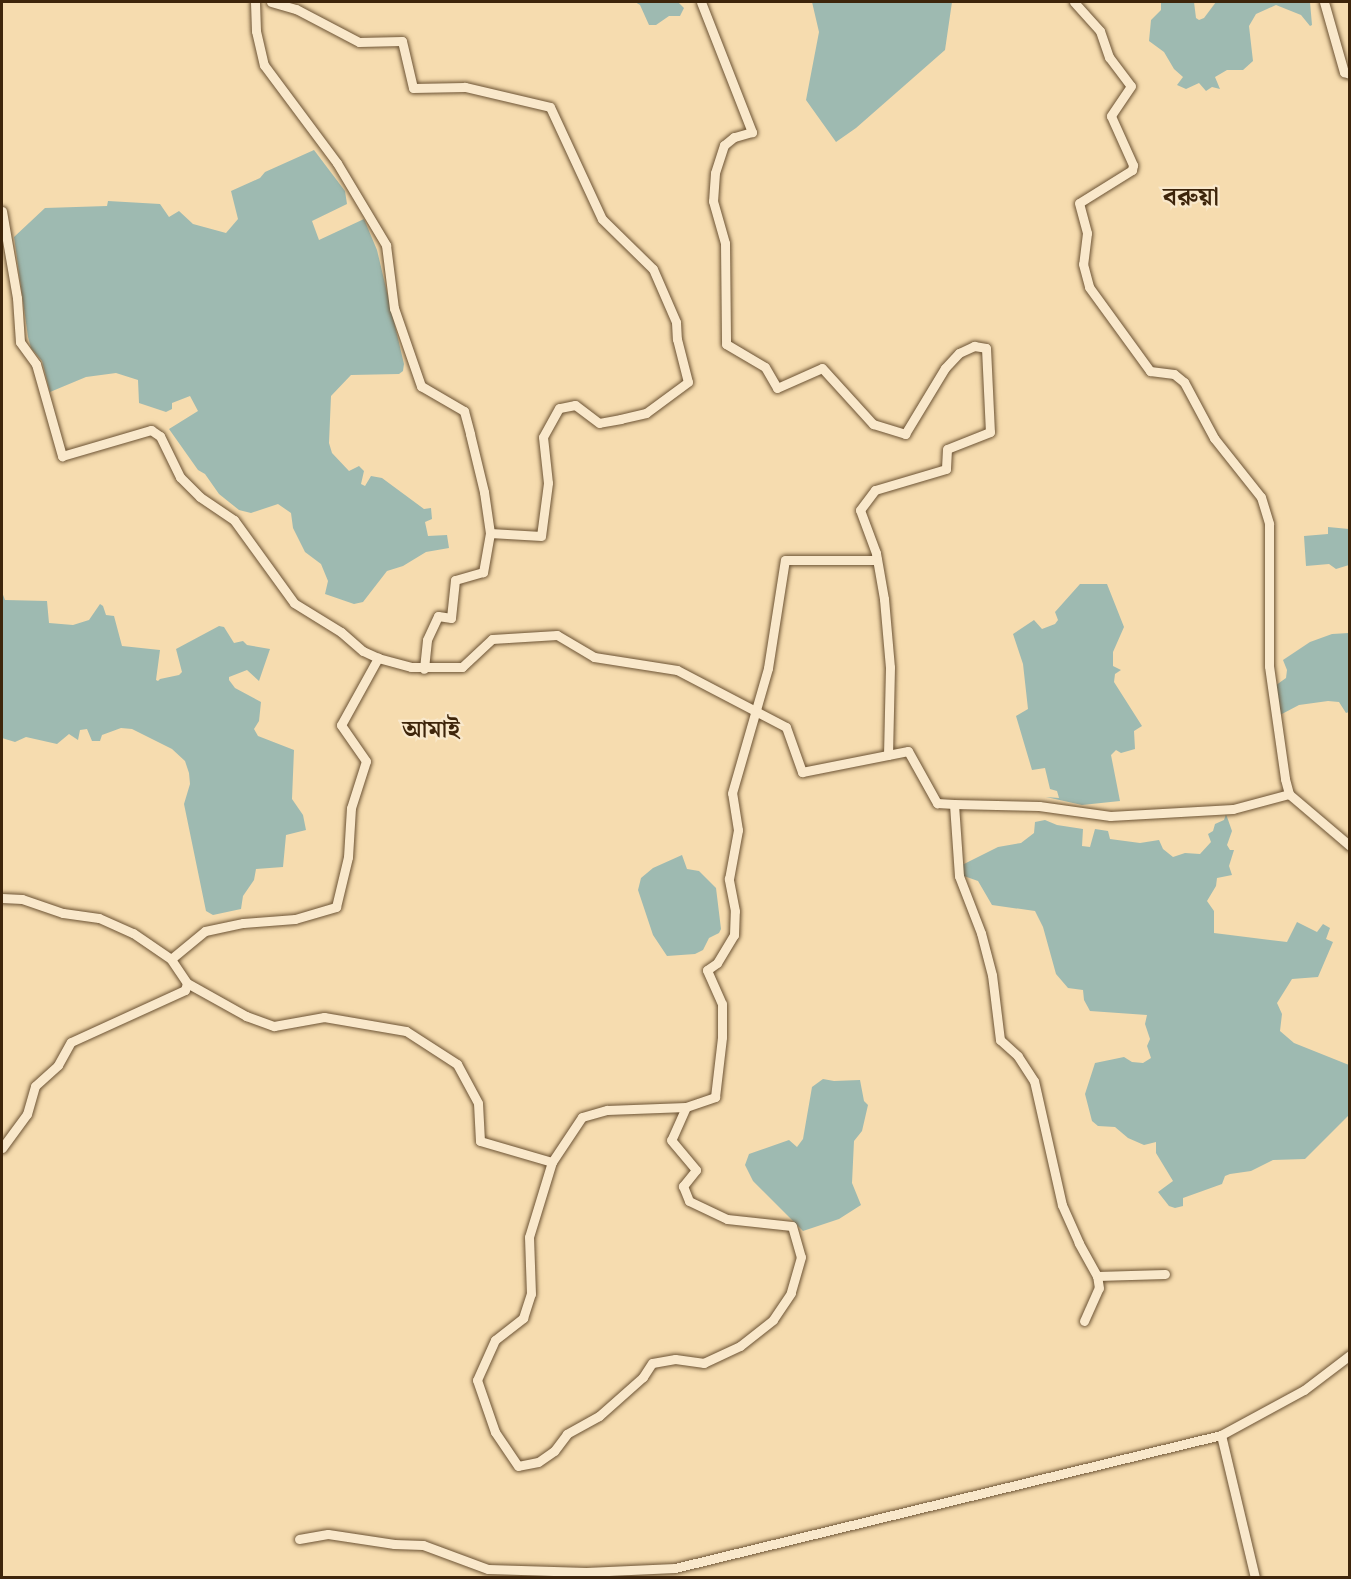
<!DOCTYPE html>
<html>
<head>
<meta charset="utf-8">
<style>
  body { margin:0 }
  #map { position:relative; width:1351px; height:1579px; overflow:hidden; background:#f6dcaf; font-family:Vollkorn,"Noto Serif Bengali",serif }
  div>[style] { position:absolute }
  .water>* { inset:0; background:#9ebab1 }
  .roads { filter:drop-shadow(0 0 2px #6c5334) drop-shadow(0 0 2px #6c5334) }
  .minor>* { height:9px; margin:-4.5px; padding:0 4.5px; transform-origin:4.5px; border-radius:4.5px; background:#f9e8cb }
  span { translate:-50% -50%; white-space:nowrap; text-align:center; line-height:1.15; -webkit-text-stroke:4.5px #f9e8cb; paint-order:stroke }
  .neighbourhood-label { font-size:24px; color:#3e250b; font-weight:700 }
  .quarter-label { font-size:26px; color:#3e250b; font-weight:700 }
  .frame { position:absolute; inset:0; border:3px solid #3e250b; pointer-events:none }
</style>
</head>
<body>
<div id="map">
  <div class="water">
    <div style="clip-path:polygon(635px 2px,678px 2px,684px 8px,680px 16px,669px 16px,656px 25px,649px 25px,640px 5px)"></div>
    <div style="clip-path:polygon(812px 2px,952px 2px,945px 50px,856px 128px,836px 142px,806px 100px,819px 32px)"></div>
    <div style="clip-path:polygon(1161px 2px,1194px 2px,1196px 18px,1199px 20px,1204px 18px,1216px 2px,1310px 2px,1312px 25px,1310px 26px,1301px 15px,1276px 5px,1256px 14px,1249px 26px,1253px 61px,1243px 70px,1227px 70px,1215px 77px,1220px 89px,1212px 87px,1206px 91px,1199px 83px,1186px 89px,1177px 85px,1183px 77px,1174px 69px,1164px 52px,1149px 41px,1151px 20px,1161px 10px)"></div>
    <div style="clip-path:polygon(314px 150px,345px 191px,347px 204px,312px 221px,319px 240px,364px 219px,377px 250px,404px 364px,403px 371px,399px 374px,351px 375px,331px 396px,329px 443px,332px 453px,349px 471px,359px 466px,364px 471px,361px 484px,365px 486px,371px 476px,382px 478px,424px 509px,431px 508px,432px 519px,425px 522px,428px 536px,447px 535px,449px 548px,426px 552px,403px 566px,387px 571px,363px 602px,354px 604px,325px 594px,328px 581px,321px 564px,305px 552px,293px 528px,291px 513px,278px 504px,251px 513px,239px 510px,219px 494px,205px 474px,198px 470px,169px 429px,198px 411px,190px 396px,172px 403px,172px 409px,166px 412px,139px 403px,138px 380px,116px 373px,86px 377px,50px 392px,42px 361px,31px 348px,28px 337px,14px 237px,45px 208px,107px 206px,108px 201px,160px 204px,169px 217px,179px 211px,193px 224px,226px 233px,238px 219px,231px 191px,260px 178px,265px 172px)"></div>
    <div style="clip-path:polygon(1328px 527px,1349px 529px,1349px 565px,1336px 569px,1329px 564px,1306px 566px,1304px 536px,1328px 534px)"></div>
    <div style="clip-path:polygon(1080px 584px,1107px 584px,1124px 627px,1113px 652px,1113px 666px,1121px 670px,1115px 674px,1114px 682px,1142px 726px,1134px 731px,1135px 749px,1121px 753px,1116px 750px,1111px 755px,1120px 801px,1082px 805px,1046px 797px,1059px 798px,1057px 791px,1050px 789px,1045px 768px,1032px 770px,1016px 716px,1028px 709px,1023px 664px,1013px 634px,1034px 620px,1042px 629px,1055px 624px,1058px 620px,1055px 612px)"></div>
    <div style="clip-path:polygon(2px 592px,5px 600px,47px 601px,49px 623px,73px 625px,89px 620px,100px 604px,103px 606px,106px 615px,114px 616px,122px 646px,160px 650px,156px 680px,158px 681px,160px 679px,179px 675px,182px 672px,176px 649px,219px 626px,224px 627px,234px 643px,243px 641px,247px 645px,270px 649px,259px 681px,247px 670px,229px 677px,229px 680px,235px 688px,261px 702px,259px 721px,254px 729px,258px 736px,294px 750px,292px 799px,303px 815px,306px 830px,286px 835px,283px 867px,256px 869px,254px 880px,243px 896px,241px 909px,213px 915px,206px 911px,184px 804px,190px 784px,189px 773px,185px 761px,172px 749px,132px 729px,121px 728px,102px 735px,100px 741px,92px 741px,87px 729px,80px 730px,78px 740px,69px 734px,57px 744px,26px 737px,15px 742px,2px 738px)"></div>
    <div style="clip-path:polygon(1349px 633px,1349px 712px,1346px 713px,1339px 702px,1328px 701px,1299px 705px,1280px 715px,1279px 700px,1272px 688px,1286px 678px,1287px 670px,1283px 660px,1310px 642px,1332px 634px)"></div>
    <div style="clip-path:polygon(1226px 814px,1232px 831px,1227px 845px,1230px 850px,1234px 850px,1229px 866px,1232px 875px,1217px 878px,1216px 886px,1207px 901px,1214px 911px,1214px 933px,1287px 942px,1297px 922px,1317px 932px,1323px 924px,1330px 928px,1326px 939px,1333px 942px,1318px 977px,1292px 979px,1277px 1003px,1282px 1014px,1280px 1031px,1294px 1043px,1349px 1065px,1349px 1115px,1305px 1159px,1273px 1160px,1251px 1171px,1230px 1174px,1225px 1176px,1222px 1184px,1183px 1198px,1183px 1206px,1175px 1208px,1169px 1206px,1158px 1192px,1173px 1181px,1156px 1153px,1156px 1142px,1144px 1145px,1128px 1138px,1115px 1127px,1098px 1126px,1092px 1121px,1085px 1094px,1095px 1063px,1124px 1057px,1132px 1062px,1143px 1063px,1151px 1058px,1147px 1046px,1150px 1039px,1145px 1024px,1147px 1015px,1090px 1011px,1084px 1000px,1083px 990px,1068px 988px,1056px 974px,1043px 927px,1035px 911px,992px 905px,978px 881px,961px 875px,960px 866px,998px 847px,1021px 843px,1034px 833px,1035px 822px,1045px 820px,1057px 825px,1083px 829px,1082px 846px,1090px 847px,1095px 829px,1108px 831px,1110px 839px,1140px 843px,1159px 840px,1163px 849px,1173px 857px,1185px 853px,1200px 854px,1211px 842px,1208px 834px,1213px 831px,1215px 824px,1224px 820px)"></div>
    <div style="clip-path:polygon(682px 855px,687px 869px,699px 871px,716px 888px,721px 929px,719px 933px,709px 938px,703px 950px,695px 954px,667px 956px,653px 935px,638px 890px,641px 878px,653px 868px)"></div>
    <div style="clip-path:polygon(823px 1079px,834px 1081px,860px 1080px,864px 1101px,868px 1105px,862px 1131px,854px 1141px,852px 1183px,861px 1205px,839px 1219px,803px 1231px,753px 1181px,745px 1165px,749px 1154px,789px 1140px,797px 1147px,803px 1139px,812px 1087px)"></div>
  </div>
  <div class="roads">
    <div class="minor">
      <div style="left:255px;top:2px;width:29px;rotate:88deg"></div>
      <div style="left:256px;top:31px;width:35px;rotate:77deg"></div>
      <div style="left:264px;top:65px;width:122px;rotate:53.3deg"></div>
      <div style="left:337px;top:163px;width:96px;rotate:59.1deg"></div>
      <div style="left:386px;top:245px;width:64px;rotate:82.8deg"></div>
      <div style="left:394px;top:308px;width:83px;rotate:70.9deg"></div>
      <div style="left:421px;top:386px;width:50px;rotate:30.2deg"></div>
      <div style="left:464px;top:411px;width:24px;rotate:75deg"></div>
      <div style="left:470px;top:434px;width:60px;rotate:76.4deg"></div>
      <div style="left:484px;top:492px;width:41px;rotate:81.7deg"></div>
      <div style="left:490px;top:533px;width:40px;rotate:100deg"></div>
      <div style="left:483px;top:572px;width:29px;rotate:164deg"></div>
      <div style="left:455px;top:580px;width:38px;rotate:96deg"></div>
      <div style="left:451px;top:618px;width:13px;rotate:-171deg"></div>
      <div style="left:438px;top:616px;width:26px;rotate:115deg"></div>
      <div style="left:427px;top:640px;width:29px;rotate:96deg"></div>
      <div style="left:271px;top:2px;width:26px;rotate:16deg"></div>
      <div style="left:296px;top:9px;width:71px;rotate:27.6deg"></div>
      <div style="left:359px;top:42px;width:43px;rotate:-1.3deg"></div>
      <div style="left:402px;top:41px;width:48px;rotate:76.8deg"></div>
      <div style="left:413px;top:88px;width:52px;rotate:-1.1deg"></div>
      <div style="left:465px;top:87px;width:87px;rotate:13.2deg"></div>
      <div style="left:550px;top:107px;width:123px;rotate:65.1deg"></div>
      <div style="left:602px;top:219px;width:71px;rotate:44.4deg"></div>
      <div style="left:653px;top:269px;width:58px;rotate:66.5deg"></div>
      <div style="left:676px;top:322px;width:17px;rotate:87deg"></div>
      <div style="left:677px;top:339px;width:44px;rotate:75.7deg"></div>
      <div style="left:688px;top:382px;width:52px;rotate:143.6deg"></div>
      <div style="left:646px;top:413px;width:26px;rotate:167deg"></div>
      <div style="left:621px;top:419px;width:22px;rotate:170deg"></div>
      <div style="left:599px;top:423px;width:30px;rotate:-143deg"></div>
      <div style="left:575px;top:405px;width:16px;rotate:169deg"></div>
      <div style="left:559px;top:408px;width:33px;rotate:119deg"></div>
      <div style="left:543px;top:437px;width:46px;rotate:83.8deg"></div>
      <div style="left:548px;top:483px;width:53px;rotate:97.5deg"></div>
      <div style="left:541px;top:536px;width:51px;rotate:-176.6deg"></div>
      <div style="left:701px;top:2px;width:140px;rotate:68.6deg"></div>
      <div style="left:752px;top:132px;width:19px;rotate:164deg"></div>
      <div style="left:734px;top:137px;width:13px;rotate:141deg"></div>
      <div style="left:724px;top:145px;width:29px;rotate:108deg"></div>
      <div style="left:715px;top:173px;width:28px;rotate:94deg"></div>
      <div style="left:713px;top:201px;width:44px;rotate:74.1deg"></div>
      <div style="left:725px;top:243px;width:101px;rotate:89.4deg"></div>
      <div style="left:726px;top:344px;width:45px;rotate:30.5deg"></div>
      <div style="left:765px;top:367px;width:24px;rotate:60deg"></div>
      <div style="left:777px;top:388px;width:49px;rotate:-24deg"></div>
      <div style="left:822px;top:368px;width:76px;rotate:47.7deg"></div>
      <div style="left:873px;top:424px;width:34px;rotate:17deg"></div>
      <div style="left:905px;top:434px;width:77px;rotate:-58.8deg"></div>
      <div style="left:945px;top:368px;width:21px;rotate:-47deg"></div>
      <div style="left:959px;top:353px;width:17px;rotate:-25deg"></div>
      <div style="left:974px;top:346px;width:12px;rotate:9deg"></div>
      <div style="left:986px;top:348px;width:84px;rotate:87.3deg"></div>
      <div style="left:990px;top:432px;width:46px;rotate:158.4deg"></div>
      <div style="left:947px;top:449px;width:20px;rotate:93deg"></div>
      <div style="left:946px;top:469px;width:74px;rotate:163.5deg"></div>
      <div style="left:875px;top:490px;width:25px;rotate:127deg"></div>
      <div style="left:860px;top:510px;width:46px;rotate:69.6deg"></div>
      <div style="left:876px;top:553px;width:47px;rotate:80.1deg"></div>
      <div style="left:884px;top:599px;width:68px;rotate:85deg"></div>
      <div style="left:890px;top:667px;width:88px;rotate:91.3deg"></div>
      <div style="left:1074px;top:2px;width:39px;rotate:48deg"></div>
      <div style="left:1100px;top:31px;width:28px;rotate:71deg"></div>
      <div style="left:1109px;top:57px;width:36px;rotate:53deg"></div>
      <div style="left:1131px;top:86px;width:36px;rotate:124deg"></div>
      <div style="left:1111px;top:116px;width:54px;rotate:65.8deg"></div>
      <div style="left:1133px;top:165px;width:5px;rotate:101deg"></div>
      <div style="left:1132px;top:170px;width:62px;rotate:148.1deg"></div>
      <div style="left:1079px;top:203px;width:31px;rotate:75deg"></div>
      <div style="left:1087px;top:233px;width:31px;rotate:97deg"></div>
      <div style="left:1083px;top:264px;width:24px;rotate:75deg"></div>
      <div style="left:1089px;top:287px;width:104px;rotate:54deg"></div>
      <div style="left:1150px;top:371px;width:24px;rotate:7deg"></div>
      <div style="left:1174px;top:374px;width:13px;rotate:39deg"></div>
      <div style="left:1184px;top:382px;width:64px;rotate:61.8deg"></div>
      <div style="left:1214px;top:438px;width:75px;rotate:51.5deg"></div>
      <div style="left:1261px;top:497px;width:28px;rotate:73deg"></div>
      <div style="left:1269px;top:524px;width:142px;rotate:90deg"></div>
      <div style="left:1269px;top:666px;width:114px;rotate:81.9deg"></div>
      <div style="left:1285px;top:779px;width:16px;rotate:75deg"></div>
      <div style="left:1289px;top:794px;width:80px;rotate:40.4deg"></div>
      <div style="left:1324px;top:2px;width:73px;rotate:74.1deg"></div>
      <div style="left:1344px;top:72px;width:6px;rotate:18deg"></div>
      <div style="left:2px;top:211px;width:88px;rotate:80.2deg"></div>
      <div style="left:17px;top:298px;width:44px;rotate:86.1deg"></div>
      <div style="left:20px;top:342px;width:27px;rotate:54deg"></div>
      <div style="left:36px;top:364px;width:96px;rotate:74.2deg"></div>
      <div style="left:62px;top:456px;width:93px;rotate:-16.3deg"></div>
      <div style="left:151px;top:430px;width:11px;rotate:34deg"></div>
      <div style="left:160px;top:436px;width:46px;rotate:64deg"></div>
      <div style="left:180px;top:477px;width:28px;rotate:45deg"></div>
      <div style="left:200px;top:497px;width:41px;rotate:34.1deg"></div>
      <div style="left:234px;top:520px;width:102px;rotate:54.1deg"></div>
      <div style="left:294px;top:603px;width:55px;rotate:31.7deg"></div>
      <div style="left:341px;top:632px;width:29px;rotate:41deg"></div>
      <div style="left:363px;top:651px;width:17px;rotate:25deg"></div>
      <div style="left:2px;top:898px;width:20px;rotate:3deg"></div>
      <div style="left:22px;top:899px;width:43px;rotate:18.9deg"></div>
      <div style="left:63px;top:913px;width:36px;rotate:8deg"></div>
      <div style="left:99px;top:918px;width:37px;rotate:24deg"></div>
      <div style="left:133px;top:933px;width:46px;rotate:34.4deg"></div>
      <div style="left:187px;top:983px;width:68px;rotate:29.2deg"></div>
      <div style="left:246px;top:1016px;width:30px;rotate:20deg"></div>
      <div style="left:274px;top:1026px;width:51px;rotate:-10.2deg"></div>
      <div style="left:324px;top:1017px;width:83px;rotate:9.7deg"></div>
      <div style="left:406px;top:1031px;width:61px;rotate:32.9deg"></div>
      <div style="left:457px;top:1064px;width:44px;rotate:61.7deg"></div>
      <div style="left:478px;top:1103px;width:38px;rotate:87deg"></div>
      <div style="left:480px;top:1141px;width:75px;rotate:16.3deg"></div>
      <div style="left:686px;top:1107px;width:36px;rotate:114deg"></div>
      <div style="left:671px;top:1140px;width:39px;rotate:50deg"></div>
      <div style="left:696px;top:1170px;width:21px;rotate:129deg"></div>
      <div style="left:683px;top:1186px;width:16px;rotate:68deg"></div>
      <div style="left:689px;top:1201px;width:42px;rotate:25.3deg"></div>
      <div style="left:727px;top:1219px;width:65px;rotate:6.1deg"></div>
      <div style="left:792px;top:1226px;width:32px;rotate:74deg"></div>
      <div style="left:801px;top:1257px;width:37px;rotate:106deg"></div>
      <div style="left:791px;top:1293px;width:32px;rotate:124deg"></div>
      <div style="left:773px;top:1320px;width:42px;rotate:141.8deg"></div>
      <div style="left:740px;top:1346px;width:40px;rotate:155deg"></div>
      <div style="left:704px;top:1363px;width:29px;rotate:-172deg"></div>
      <div style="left:675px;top:1359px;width:23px;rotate:170deg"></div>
      <div style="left:652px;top:1363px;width:17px;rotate:123deg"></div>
      <div style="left:643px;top:1377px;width:59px;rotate:138.4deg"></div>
      <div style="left:599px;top:1416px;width:37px;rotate:151deg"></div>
      <div style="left:567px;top:1434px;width:21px;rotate:127deg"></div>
      <div style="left:554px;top:1451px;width:19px;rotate:145deg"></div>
      <div style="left:538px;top:1462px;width:20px;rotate:169deg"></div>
      <div style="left:518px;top:1466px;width:41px;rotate:-124.1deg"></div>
      <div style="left:495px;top:1432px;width:55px;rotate:-109.1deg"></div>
      <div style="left:477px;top:1380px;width:44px;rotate:-65.8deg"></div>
      <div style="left:495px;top:1340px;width:36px;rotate:-38deg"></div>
      <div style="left:523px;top:1318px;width:25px;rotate:-72deg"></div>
      <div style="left:531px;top:1294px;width:57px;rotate:-92deg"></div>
      <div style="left:529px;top:1237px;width:78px;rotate:-73deg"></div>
      <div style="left:552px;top:1162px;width:54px;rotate:-56.3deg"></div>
      <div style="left:582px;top:1117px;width:26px;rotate:-16deg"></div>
      <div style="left:607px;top:1110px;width:79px;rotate:-2.2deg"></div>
      <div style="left:686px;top:1107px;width:31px;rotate:-19deg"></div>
      <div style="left:715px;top:1097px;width:60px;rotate:-83.3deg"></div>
      <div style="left:722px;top:1037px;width:33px;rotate:-90deg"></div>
      <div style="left:722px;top:1004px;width:37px;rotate:-114deg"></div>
      <div style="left:707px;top:970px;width:12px;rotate:-35deg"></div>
      <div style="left:717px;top:963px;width:33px;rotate:-59deg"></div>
      <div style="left:734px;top:935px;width:24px;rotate:-88deg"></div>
      <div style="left:735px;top:911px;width:33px;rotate:-101deg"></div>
      <div style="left:729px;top:879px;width:50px;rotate:-79.6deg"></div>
      <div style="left:738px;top:830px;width:37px;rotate:-99deg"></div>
      <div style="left:732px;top:793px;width:130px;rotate:-73.9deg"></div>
      <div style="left:768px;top:668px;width:109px;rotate:-81.1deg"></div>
      <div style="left:785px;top:560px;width:92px"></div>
      <div style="left:2px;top:1148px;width:42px;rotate:-53.7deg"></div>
      <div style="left:27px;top:1114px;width:29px;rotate:-74deg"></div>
      <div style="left:35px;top:1086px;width:31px;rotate:-42deg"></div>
      <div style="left:58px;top:1065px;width:26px;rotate:-61deg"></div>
      <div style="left:71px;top:1042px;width:125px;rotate:-24.5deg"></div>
      <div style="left:185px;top:990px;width:7px;rotate:-74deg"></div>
      <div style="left:187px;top:983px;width:29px;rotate:-124deg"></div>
      <div style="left:171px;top:959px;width:44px;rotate:-39.5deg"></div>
      <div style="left:205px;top:931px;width:39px;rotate:-12deg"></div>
      <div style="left:243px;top:923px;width:52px;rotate:-4.4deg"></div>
      <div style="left:295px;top:919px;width:43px;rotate:-16.3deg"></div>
      <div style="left:336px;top:907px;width:51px;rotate:-76.5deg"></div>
      <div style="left:348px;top:857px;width:49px;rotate:-86.5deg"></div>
      <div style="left:351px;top:808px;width:49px;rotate:-72.3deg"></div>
      <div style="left:366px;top:761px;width:44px;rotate:-124.8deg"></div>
      <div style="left:341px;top:725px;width:77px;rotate:-61.1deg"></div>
      <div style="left:378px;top:658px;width:34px;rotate:15deg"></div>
      <div style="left:411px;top:667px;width:51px"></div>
      <div style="left:462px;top:667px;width:41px;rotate:-43deg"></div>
      <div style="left:492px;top:639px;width:65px;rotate:-3.5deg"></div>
      <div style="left:557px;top:635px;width:43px;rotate:30.7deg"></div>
      <div style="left:594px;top:657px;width:84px;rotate:8.9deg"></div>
      <div style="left:677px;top:670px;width:123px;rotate:27.6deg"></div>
      <div style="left:786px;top:727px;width:48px;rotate:70.4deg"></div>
      <div style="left:802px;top:772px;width:108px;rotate:-11.2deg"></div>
      <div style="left:908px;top:751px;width:60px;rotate:60.9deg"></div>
      <div style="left:937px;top:803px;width:17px;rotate:3deg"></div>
      <div style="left:1097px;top:1276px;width:68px;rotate:-1.7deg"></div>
      <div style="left:1084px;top:1321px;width:36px;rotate:-66deg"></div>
      <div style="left:1099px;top:1288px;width:12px;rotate:-99deg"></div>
      <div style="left:1097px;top:1276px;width:38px;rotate:-119deg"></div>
      <div style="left:1079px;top:1243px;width:42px;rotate:-114.1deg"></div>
      <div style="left:1062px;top:1205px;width:127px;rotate:-102.7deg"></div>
      <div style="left:1034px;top:1081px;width:30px;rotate:-123deg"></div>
      <div style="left:1018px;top:1056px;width:24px;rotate:-138deg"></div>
      <div style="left:1000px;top:1040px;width:65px;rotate:-97deg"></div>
      <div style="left:992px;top:975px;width:43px;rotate:-104.7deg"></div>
      <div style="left:981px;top:933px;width:61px;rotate:-111.1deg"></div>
      <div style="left:959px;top:876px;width:72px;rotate:-94deg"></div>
      <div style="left:954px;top:804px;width:85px;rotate:1.3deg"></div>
      <div style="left:1039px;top:806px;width:72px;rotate:8deg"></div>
      <div style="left:1110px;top:816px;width:123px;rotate:-3.3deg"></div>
      <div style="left:1233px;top:809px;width:58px;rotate:-15deg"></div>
      <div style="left:1221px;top:1435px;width:147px;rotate:76.6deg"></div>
      <div style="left:299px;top:1539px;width:29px;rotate:-10deg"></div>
      <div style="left:328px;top:1534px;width:67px;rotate:8.6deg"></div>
      <div style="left:394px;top:1544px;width:29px;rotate:2deg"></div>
      <div style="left:423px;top:1545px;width:69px;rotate:20.3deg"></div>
      <div style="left:488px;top:1569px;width:98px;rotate:1.8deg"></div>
      <div style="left:586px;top:1572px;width:89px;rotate:-2.6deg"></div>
      <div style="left:675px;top:1568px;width:562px;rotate:-13.69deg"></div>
      <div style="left:1221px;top:1435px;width:94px;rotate:-28.5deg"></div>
      <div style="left:1304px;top:1390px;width:58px;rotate:-37.3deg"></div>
    </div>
  </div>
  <div class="neighbourhood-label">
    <span style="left:431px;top:732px">আমাই</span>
  </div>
  <div class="quarter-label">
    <span style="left:1191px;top:199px">বরুয়া</span>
  </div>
  <div class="frame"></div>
</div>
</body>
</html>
